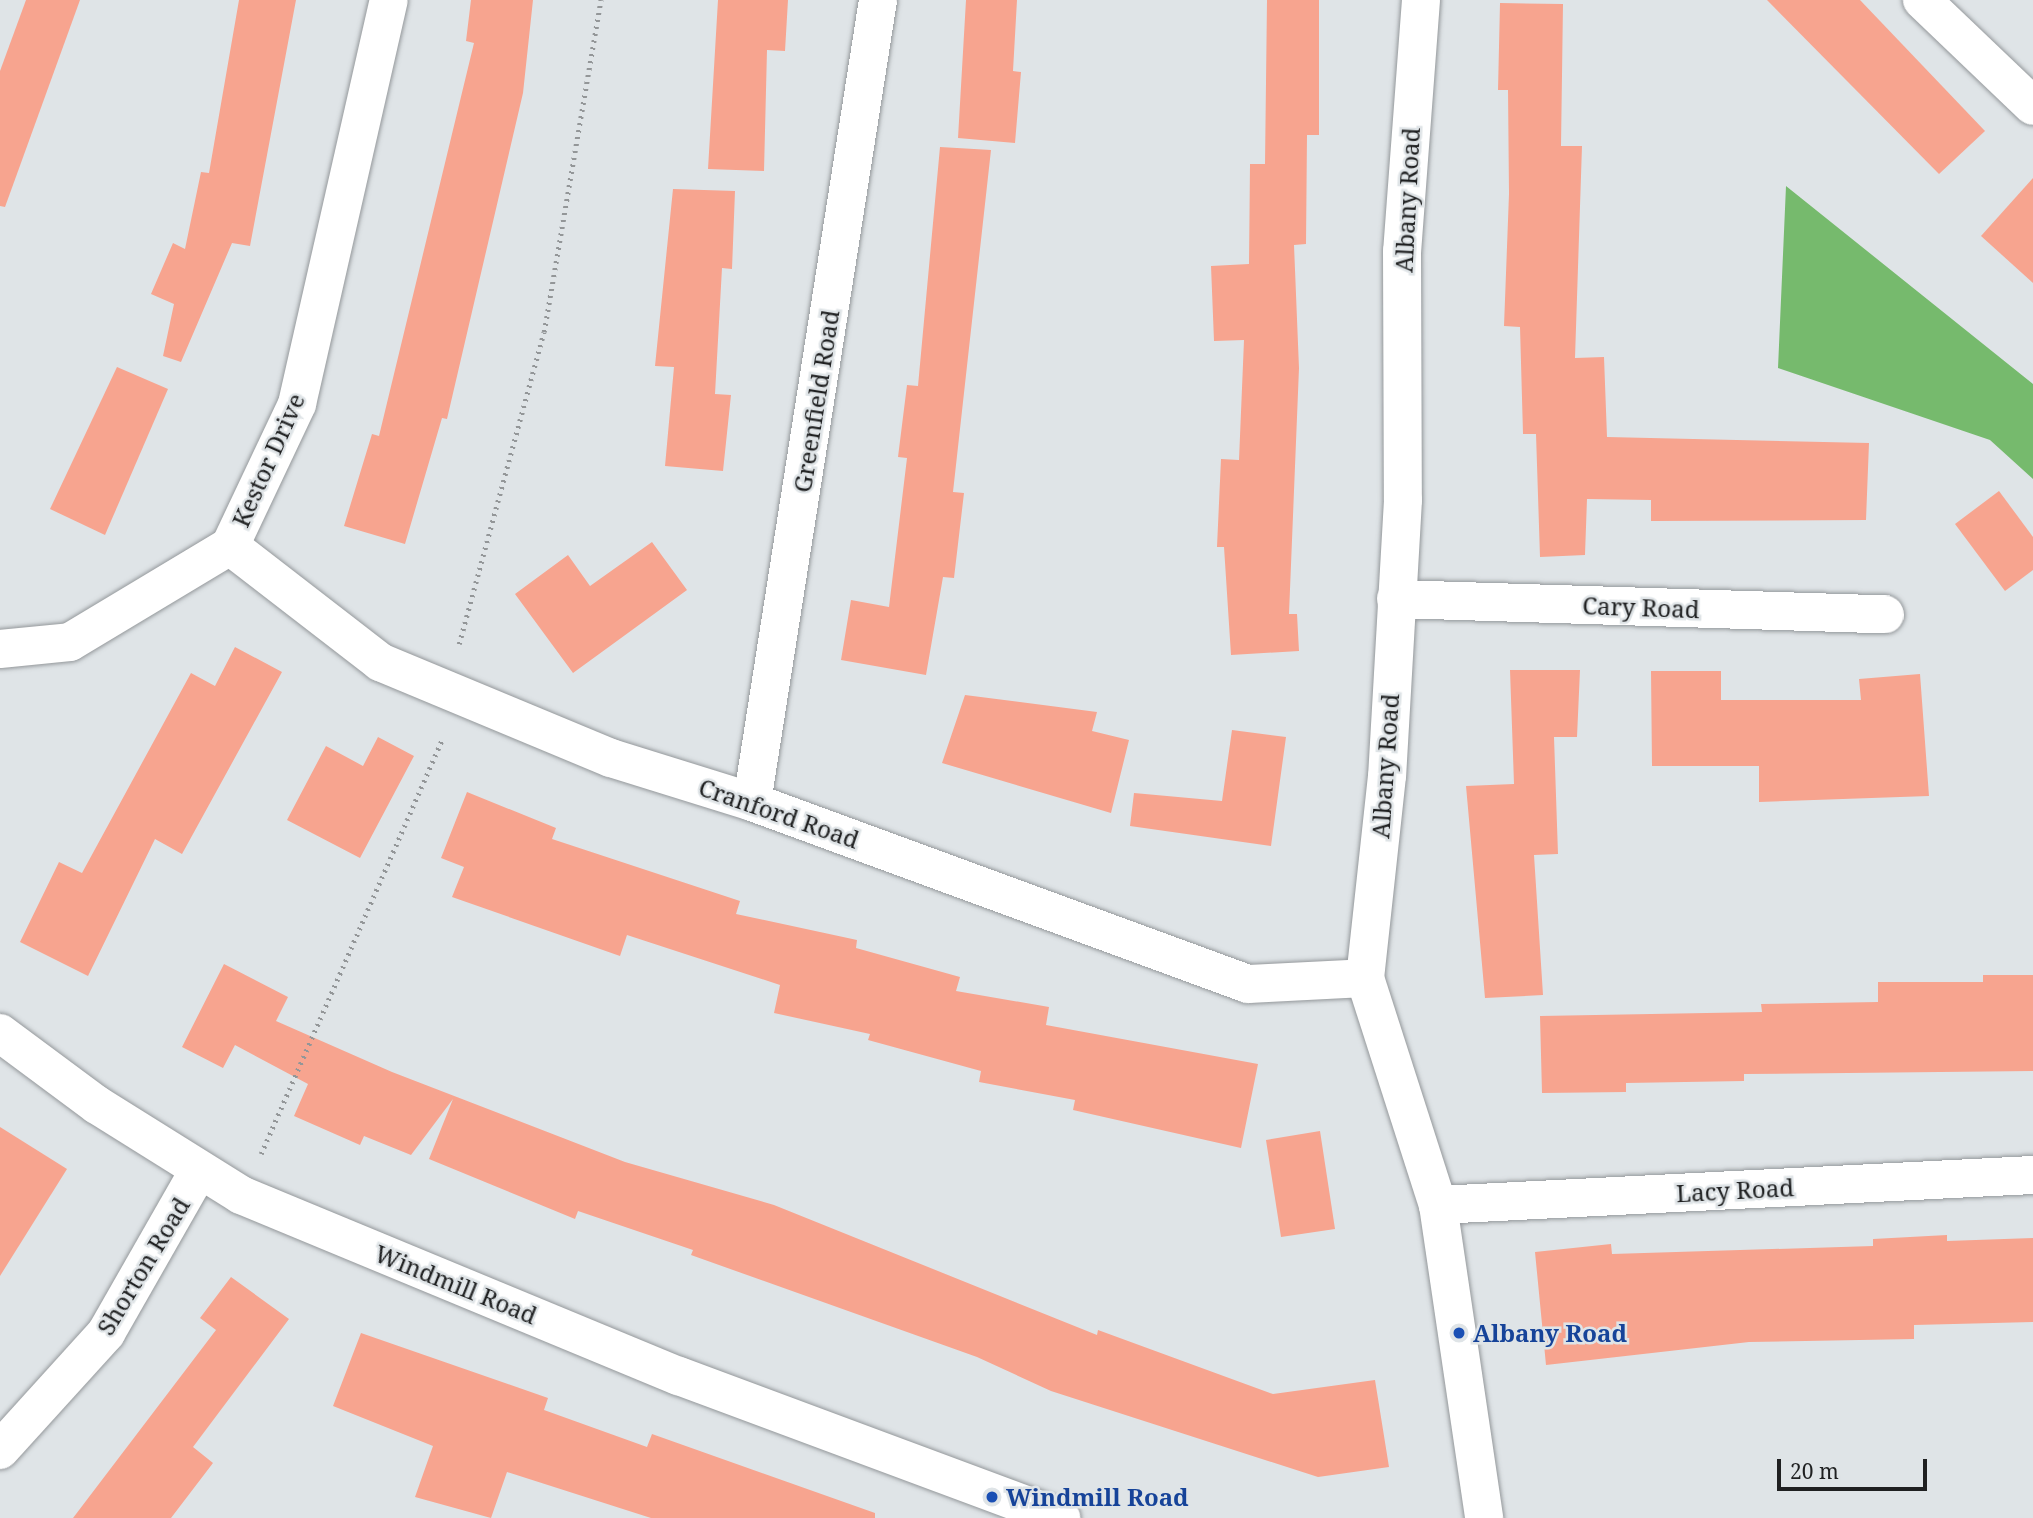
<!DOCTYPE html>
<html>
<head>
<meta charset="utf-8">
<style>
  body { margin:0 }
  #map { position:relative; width:2033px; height:1518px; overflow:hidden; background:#dfe4e7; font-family:"Noto Serif",serif }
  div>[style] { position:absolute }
  .forest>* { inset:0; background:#76ba6d }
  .building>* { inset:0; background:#f7a48f }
  .path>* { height:4.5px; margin-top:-2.25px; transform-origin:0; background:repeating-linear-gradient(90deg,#939698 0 2px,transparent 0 7px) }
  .roads { filter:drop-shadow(0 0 2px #94989b) drop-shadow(0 0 2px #94989b) }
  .minor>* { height:38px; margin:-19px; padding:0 19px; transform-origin:19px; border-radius:19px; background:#fff }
  .dots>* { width:19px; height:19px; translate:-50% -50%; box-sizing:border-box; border:4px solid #dfe4e7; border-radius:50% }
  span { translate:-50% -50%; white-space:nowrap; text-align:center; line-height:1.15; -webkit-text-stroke:5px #dfe4e7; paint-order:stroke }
  .street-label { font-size:24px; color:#1f2021 }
  .transit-label { font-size:24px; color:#164399; font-weight:700 }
  .left { translate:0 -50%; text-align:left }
  .scale { position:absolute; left:1777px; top:1459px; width:150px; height:32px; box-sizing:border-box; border:4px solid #1f2021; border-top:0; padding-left:9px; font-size:21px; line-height:24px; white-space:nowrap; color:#1f2021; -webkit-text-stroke:5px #dfe4e7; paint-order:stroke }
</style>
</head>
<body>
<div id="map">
  <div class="forest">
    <div style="clip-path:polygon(1786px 186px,2033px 384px,2033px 479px,1990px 440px,1778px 368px)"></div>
  </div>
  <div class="building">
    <div style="clip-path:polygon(26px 0,80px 0,5px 207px,0 206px,0 71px)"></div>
    <div style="clip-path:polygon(239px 0,296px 0,250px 246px,232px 243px,181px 362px,163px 356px,174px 304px,151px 294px,173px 243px,185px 249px,201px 172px,209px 173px)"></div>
    <div style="clip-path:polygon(471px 0,533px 0,523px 93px,447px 419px,442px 418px,405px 544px,344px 526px,372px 434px,379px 436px,474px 43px,466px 41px)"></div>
    <div style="clip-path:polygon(718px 0,788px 0,785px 51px,767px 50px,764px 171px,708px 169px)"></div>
    <div style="clip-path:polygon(966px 0,1017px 0,1013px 71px,1021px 72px,1015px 143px,958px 138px)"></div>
    <div style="clip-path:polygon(1267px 0,1319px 0,1319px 135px,1307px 135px,1306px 244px,1294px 245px,1299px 368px,1289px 614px,1297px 614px,1299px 651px,1231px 655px,1224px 547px,1217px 547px,1221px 459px,1239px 460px,1244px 340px,1214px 341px,1211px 266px,1249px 264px,1250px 164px,1265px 164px)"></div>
    <div style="clip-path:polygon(1767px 0,1860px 0,1985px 131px,1939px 174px)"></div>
    <div style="clip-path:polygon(1500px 3px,1563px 4px,1561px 146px,1582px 146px,1575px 358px,1604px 357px,1607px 437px,1869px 443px,1866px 520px,1651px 521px,1651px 500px,1587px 499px,1585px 555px,1540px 557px,1536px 434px,1523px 434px,1520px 327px,1504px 326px,1509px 194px,1508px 90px,1498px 90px)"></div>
    <div style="clip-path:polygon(940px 147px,991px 150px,953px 492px,964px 493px,954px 578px,943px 577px,926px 675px,841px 660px,851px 600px,889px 607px,907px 458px,898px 457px,907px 385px,918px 386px)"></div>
    <div style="clip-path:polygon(2033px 178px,2033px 283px,1981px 236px)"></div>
    <div style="clip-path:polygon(673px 189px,735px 191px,732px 269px,722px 268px,715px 394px,731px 395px,723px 471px,665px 466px,674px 367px,655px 366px)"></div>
    <div style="clip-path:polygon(117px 367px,168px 389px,105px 535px,50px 509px)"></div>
    <div style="clip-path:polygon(1999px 491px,2033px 537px,2033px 570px,2005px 591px,1955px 524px)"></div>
    <div style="clip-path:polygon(652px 542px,687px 590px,573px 673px,515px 594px,568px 555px,590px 586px)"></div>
    <div style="clip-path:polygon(235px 647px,282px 672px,182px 854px,155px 839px,88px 976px,20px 942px,59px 862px,82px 873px,191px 673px,215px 686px)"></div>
    <div style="clip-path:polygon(1510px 670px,1580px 670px,1577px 737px,1554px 737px,1558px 854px,1534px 855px,1543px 995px,1485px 998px,1466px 786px,1514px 784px)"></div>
    <div style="clip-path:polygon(1651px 671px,1721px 671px,1721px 700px,1861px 700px,1859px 679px,1920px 674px,1929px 796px,1759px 802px,1759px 766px,1652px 766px)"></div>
    <div style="clip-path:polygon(965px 695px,1097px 712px,1092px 731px,1129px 740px,1111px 813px,942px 763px)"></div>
    <div style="clip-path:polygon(1232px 730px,1286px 737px,1271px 846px,1130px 826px,1134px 793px,1222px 801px)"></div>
    <div style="clip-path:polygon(378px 737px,414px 756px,360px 858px,287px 820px,326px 746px,363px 766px)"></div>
    <div style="clip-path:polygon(467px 792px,556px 828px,552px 839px,740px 901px,736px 914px,857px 940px,856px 948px,960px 977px,956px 991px,1049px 1007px,1046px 1025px,1258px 1064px,1241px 1148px,1073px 1110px,1075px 1100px,979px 1082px,981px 1071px,868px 1040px,870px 1034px,774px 1013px,780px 985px,627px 935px,620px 956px,452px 897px,464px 867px,441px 858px)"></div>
    <div style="clip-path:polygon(224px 964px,288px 997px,276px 1021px,392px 1072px,625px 1162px,774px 1205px,1097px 1335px,1098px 1330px,1273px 1394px,1375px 1380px,1389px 1467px,1318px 1477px,1051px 1391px,977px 1357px,691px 1255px,693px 1250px,578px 1211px,575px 1219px,429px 1159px,453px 1099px,411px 1155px,364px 1136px,360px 1145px,294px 1116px,308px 1084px,235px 1045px,223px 1068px,182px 1047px)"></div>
    <div style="clip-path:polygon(1983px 975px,2033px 975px,2033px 1071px,1744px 1074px,1744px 1081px,1626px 1083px,1626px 1092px,1542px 1093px,1540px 1016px,1762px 1012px,1761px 1004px,1878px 1002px,1878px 982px,1983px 982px)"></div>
    <div style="clip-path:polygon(0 1127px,67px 1169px,0 1276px)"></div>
    <div style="clip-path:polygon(1320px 1131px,1335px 1229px,1281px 1237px,1266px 1140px)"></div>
    <div style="clip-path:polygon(1947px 1235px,1947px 1241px,2033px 1238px,2033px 1322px,1914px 1325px,1914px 1339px,1749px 1342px,1546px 1365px,1535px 1252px,1611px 1244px,1612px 1254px,1873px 1246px,1873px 1239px)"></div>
    <div style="clip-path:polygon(231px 1277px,289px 1319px,193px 1447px,213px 1463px,171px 1518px,73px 1518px,216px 1330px,200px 1318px)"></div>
    <div style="clip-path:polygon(361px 1333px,548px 1398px,544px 1410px,647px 1447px,652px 1434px,875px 1513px,875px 1518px,651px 1518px,507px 1472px,491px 1518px,415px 1497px,433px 1446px,333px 1406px)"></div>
  </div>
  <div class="path">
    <div style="left:459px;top:644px;width:323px;rotate:-74.8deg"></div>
    <div style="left:544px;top:332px;width:337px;rotate:-80.3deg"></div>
    <div style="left:261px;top:1154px;width:453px;rotate:-66.4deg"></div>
  </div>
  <div class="roads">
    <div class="minor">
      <div style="left:1421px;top:0;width:252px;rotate:94.3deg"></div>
      <div style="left:1402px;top:251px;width:249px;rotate:89.8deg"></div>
      <div style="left:1403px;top:500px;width:276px;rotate:93.3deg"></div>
      <div style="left:1387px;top:776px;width:203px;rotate:96.2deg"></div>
      <div style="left:1365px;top:978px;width:238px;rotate:72.2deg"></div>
      <div style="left:1438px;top:1205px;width:316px;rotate:81.6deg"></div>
      <div style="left:1922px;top:0;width:153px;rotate:43.7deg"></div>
      <div style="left:230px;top:546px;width:190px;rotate:37.7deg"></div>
      <div style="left:380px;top:662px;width:250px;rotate:22.6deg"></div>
      <div style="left:611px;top:758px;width:148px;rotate:17.3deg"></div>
      <div style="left:752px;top:802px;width:528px;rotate:20.15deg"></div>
      <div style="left:1248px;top:984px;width:117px;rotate:-2.9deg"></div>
      <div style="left:1396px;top:599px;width:489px;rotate:1.8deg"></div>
      <div style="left:0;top:649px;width:70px;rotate:-5.7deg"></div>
      <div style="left:70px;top:642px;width:187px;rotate:-31deg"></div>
      <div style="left:230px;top:546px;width:157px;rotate:-64.7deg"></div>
      <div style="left:297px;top:404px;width:414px;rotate:-77.2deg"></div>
      <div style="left:752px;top:802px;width:812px;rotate:-81.07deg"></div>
      <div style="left:0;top:1033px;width:121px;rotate:36.6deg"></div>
      <div style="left:97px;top:1105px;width:170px;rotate:32deg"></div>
      <div style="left:241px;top:1195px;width:474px;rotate:22.5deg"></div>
      <div style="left:679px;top:1376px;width:408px;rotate:20.4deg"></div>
      <div style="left:1438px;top:1205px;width:596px;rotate:-2.89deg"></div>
      <div style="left:0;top:1450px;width:158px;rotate:-47.8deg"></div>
      <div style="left:106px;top:1333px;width:185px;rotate:-60.3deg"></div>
    </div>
  </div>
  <div class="dots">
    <div style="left:1459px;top:1333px;background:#1a4fb4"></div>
    <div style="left:992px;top:1497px;background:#1a4fb4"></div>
  </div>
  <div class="street-label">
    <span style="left:1407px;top:200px;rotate:-87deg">Albany Road</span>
    <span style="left:816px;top:401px;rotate:-81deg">Greenfield Road</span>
    <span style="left:268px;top:460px;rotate:-66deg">Kestor Drive</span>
    <span style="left:1641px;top:607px;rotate:2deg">Cary Road</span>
    <span style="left:1385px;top:766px;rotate:-86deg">Albany Road</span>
    <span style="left:779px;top:813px;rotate:19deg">Cranford Road</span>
    <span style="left:1735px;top:1190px;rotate:-3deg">Lacy Road</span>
    <span style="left:143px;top:1266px;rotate:-59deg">Shorton Road</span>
    <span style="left:456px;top:1284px;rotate:22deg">Windmill Road</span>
  </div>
  <div class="transit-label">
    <span class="left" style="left:1473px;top:1333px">Albany Road</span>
    <span class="left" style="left:1006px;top:1497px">Windmill Road</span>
  </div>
  <div class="scale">20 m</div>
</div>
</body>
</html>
